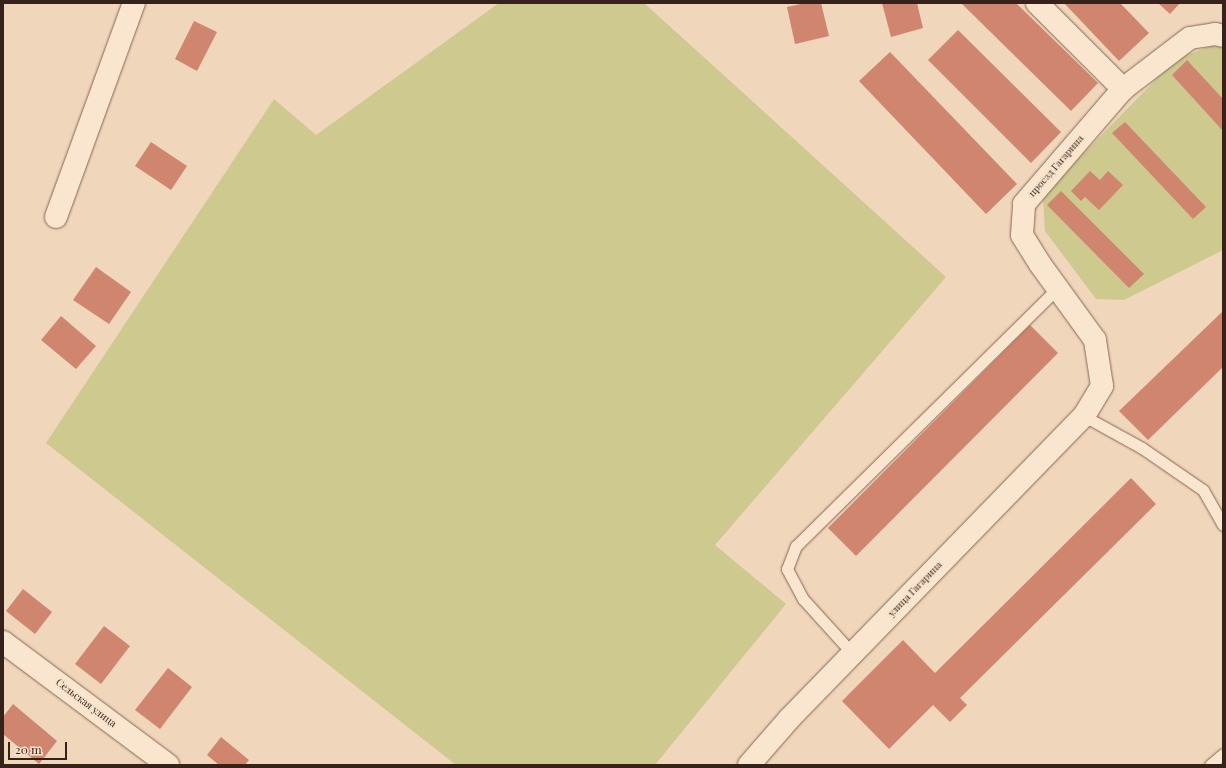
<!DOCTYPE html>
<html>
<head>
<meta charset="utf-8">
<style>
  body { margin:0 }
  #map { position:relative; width:1226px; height:768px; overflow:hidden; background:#f0d6bb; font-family:"Playfair Display",serif }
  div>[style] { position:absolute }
  .green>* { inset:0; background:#cec98f }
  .building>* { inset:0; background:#d0856f }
  .roads { filter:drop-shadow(0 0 1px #886654) drop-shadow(0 0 1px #886654) }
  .service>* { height:11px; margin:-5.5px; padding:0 5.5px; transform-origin:5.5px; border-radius:5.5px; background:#fae5cf }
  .minor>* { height:22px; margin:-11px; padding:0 11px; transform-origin:11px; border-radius:11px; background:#fae5cf }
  span { translate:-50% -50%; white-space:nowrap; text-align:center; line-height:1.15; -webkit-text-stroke:4px #f7e2cb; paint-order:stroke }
  .street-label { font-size:10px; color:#36221a }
  .frame { position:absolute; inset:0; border:4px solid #36221a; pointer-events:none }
  .scale { position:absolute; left:8px; top:742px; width:59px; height:18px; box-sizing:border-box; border:2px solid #36221a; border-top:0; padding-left:5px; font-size:12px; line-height:14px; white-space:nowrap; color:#36221a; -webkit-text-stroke:3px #f7e2cb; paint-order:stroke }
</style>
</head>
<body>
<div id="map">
  <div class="green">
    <div style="clip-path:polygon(499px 3px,644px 3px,946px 277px,715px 545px,786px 604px,655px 765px,456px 765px,46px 443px,274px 99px,316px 135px)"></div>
    <div style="clip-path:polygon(1219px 43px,1223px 45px,1223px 250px,1124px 300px,1096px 299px,1045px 231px,1043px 198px,1078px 159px,1176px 59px)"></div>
  </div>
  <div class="building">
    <div style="clip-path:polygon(805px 3px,821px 3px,829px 36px,795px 44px,787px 7px)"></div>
    <div style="clip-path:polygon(882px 3px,917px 3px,923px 28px,891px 37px)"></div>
    <div style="clip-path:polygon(961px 3px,1016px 3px,1098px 83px,1071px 111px)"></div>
    <div style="clip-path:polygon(1064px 3px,1120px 3px,1149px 33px,1119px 61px)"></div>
    <div style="clip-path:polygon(1158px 3px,1180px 3px,1170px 14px)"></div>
    <div style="clip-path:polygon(194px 21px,217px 32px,197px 71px,175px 59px)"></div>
    <div style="clip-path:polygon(958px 30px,1061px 132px,1031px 163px,928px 60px)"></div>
    <div style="clip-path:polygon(890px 52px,1017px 184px,986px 214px,859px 81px)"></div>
    <div style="clip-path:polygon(1187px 60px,1223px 99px,1223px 131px,1172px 75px)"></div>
    <div style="clip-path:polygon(1125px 122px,1206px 207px,1193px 219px,1112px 133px)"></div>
    <div style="clip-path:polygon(151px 142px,187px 166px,171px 190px,135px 166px)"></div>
    <div style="clip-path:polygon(1090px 171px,1100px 180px,1108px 171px,1123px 185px,1099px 210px,1085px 197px,1081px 201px,1071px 191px)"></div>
    <div style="clip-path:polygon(1061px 191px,1144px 274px,1129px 288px,1047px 205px)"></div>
    <div style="clip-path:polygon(96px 267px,131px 292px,109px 324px,73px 300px)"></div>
    <div style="clip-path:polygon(1223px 311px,1223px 367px,1148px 440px,1119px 411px)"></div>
    <div style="clip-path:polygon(61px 316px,96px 346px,76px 369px,41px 340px)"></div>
    <div style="clip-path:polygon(1030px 325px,1058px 353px,856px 556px,828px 528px)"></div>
    <div style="clip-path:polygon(1131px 478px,1156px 504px,960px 698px,967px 705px,950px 722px,933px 705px,889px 749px,842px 701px,903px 640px,935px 673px)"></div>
    <div style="clip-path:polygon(23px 589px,52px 612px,35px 634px,6px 611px)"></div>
    <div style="clip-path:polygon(104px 626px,130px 646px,101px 684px,75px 664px)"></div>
    <div style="clip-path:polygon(168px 668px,192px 687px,160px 729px,135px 710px)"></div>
    <div style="clip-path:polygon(13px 704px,57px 741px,39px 764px,3px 734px,3px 717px)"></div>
    <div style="clip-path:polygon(221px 737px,249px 760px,245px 765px,219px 765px,207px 755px)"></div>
  </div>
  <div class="roads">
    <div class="service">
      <div style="left:1084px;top:416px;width:66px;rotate:28.9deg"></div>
      <div style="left:1142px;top:448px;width:74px;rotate:34.5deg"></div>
      <div style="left:1203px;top:490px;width:40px;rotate:60.3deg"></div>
      <div style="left:852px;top:653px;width:73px;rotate:-132.2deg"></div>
      <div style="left:803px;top:599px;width:34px;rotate:-118deg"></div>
      <div style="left:787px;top:569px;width:25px;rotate:-69deg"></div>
      <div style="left:796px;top:546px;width:368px;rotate:-44.6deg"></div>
      <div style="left:1210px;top:765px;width:17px;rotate:-40deg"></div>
    </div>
    <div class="minor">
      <div style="left:1037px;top:3px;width:122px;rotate:45deg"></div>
      <div style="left:56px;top:217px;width:228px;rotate:-70deg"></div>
      <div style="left:3px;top:642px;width:206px;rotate:36.7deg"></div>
      <div style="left:749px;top:765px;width:61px;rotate:-49deg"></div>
      <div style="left:789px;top:719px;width:423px;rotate:-45.8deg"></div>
      <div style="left:1084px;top:416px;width:35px;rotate:-59deg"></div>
      <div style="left:1102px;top:386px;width:47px;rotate:-98.7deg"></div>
      <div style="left:1095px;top:340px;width:94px;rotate:-125.9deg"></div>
      <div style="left:1040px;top:264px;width:34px;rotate:-122deg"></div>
      <div style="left:1022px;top:235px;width:31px;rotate:-86deg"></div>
      <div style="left:1024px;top:204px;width:152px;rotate:-49.3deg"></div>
      <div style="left:1123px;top:89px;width:84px;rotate:-37.3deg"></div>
      <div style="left:1190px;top:38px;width:25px;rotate:-9deg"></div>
      <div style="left:1215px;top:34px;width:8px;rotate:14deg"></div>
    </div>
  </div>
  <div class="street-label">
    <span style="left:1056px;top:166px;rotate:-49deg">проезд Гагарина</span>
    <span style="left:915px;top:589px;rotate:-46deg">улица Гагарина</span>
    <span style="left:86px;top:703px;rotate:37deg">Сельская улица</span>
  </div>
  <div class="frame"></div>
  <div class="scale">20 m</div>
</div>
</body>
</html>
